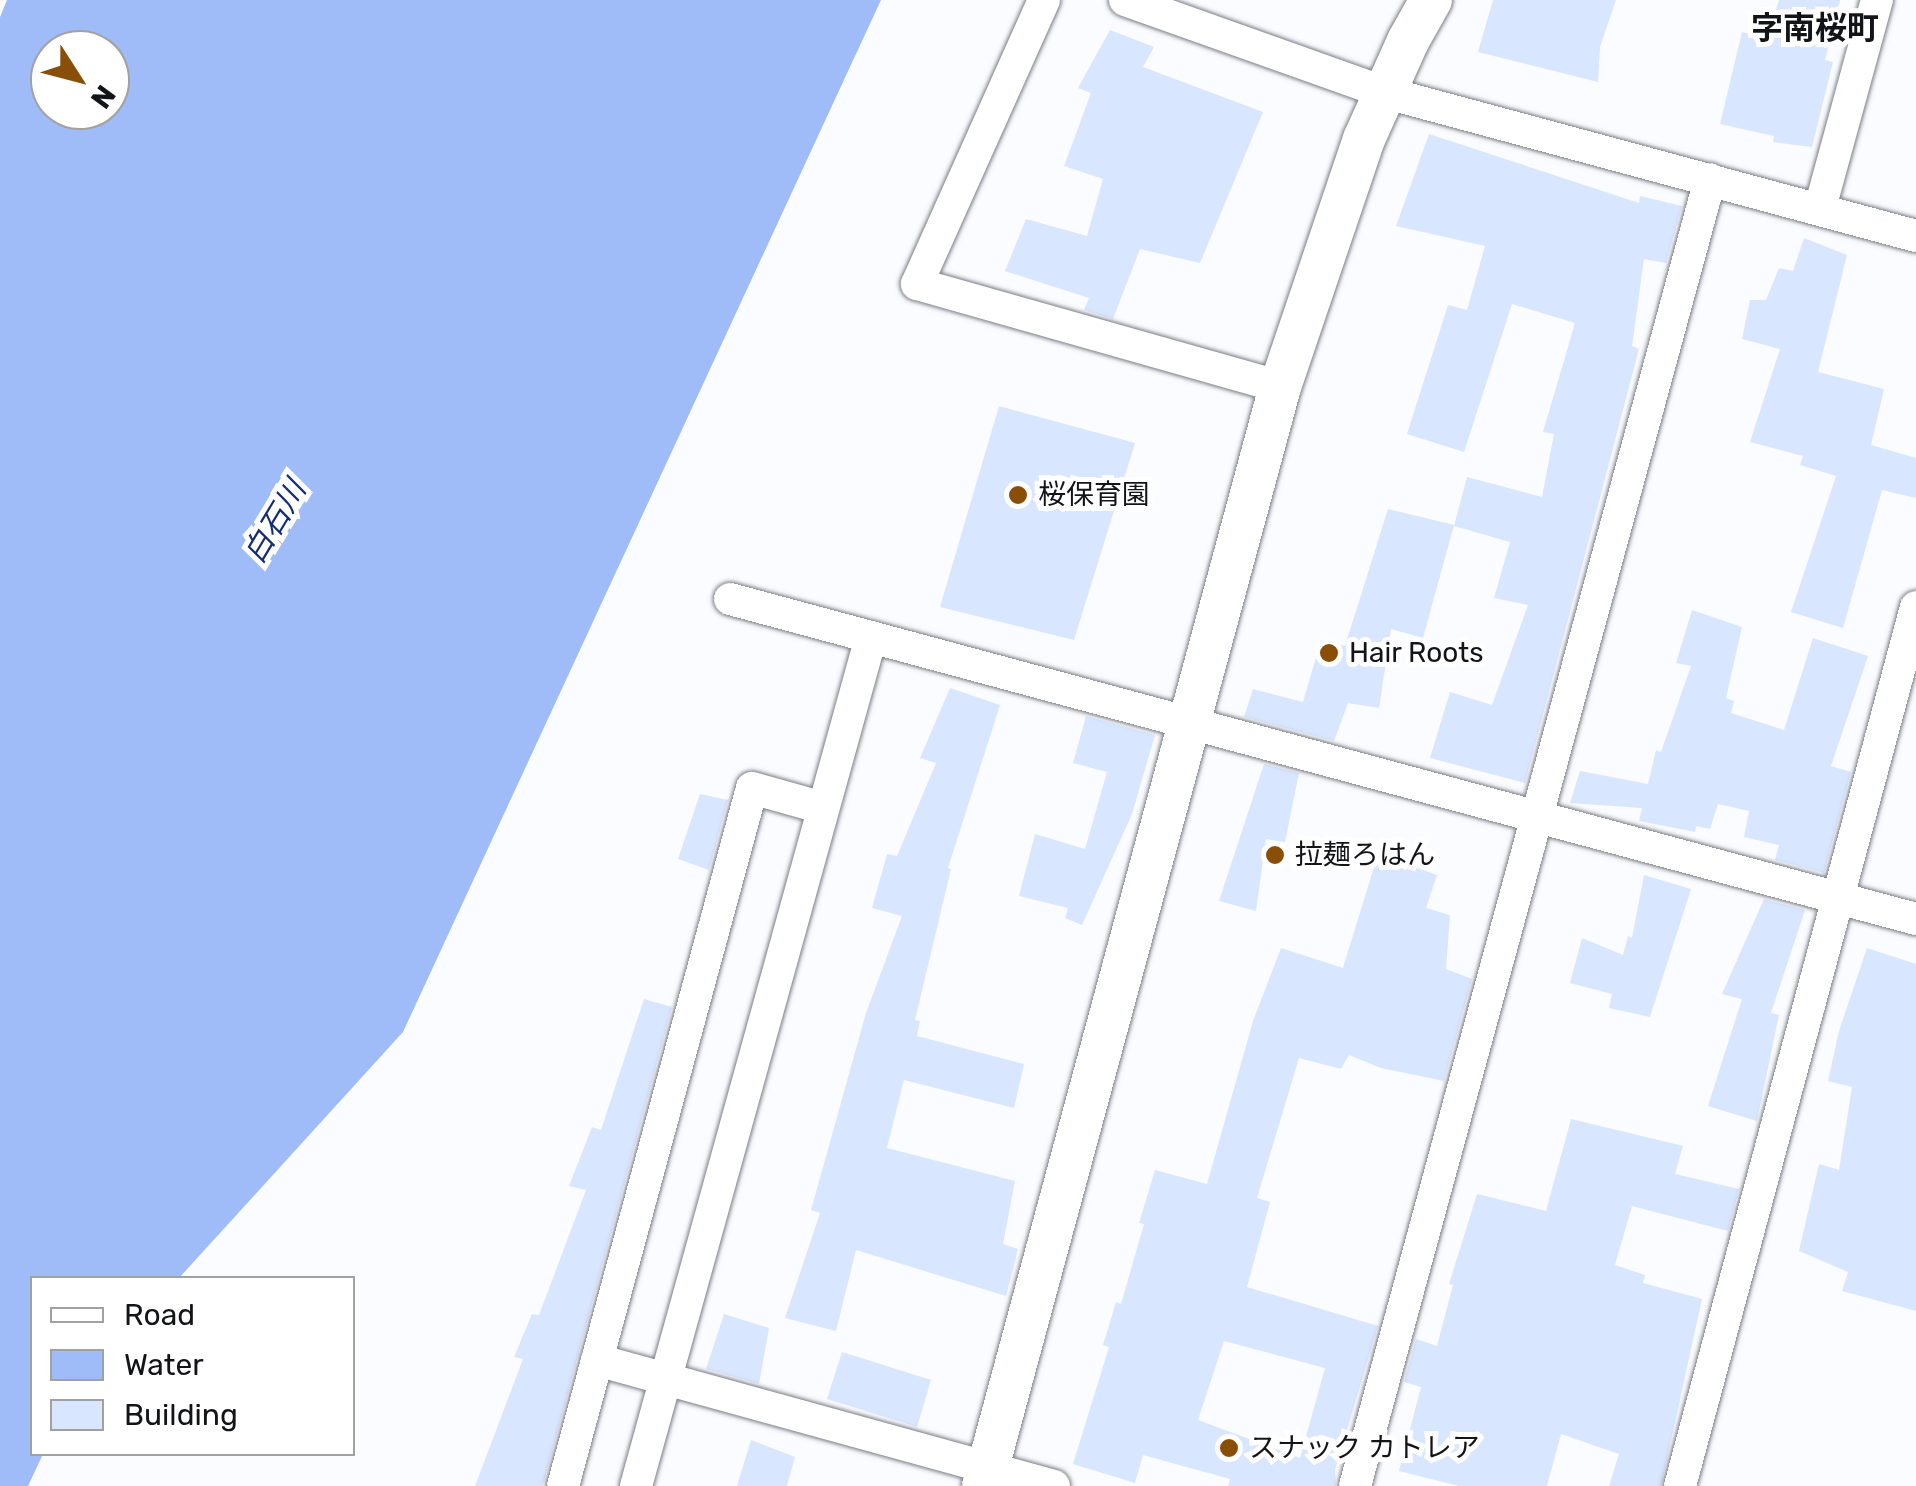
<!DOCTYPE html>
<html>
<head>
<meta charset="utf-8">
<style>
  body { margin:0 }
  #map { position:relative; width:1916px; height:1486px; overflow:hidden; background:#fafcff; font-family:Rubik,"Noto Sans JP",sans-serif }
  div>[style] { position:absolute }
  .water>* { inset:0; background:#9fbcf9 }
  .building>* { inset:0; background:#d9e6ff }
  .roads { filter:drop-shadow(0 0 2px #7a7d84) drop-shadow(0 0 2px #7a7d84) }
  .minor>* { height:32px; margin:-16px; padding:0 16px; transform-origin:16px; border-radius:16px; background:#fff }
  .tertiary>* { height:42px; margin:-21px; padding:0 21px; transform-origin:21px; border-radius:21px; background:#fff }
  .dots>* { width:28px; height:28px; translate:-50% -50%; box-sizing:border-box; border:5px solid #fff; border-radius:50% }
  span { translate:-50% -50%; white-space:nowrap; text-align:center; line-height:1.15; -webkit-text-stroke:10px #fff; paint-order:stroke }
  .poi-label { font-size:28px; color:#131417 }
  .left { translate:0 -50%; text-align:left }
  .water-label { font-size:30px; color:#152d72; font-style:italic }
  .quarter-label { font-size:32px; color:#131417; font-weight:700 }
  .legend { position:absolute; left:30px; top:1276px; width:325px; height:180px; box-sizing:border-box; background:#fff; border:2px solid #a1a1a2; margin:0; padding:12px 18px; list-style:none; font-size:30px; color:#131417 }
  .legend li { display:flex; align-items:center; gap:20px; height:50px }
  .legend b { width:50px; border:2px solid #a1a1a2 }
  .north { position:absolute; left:30px; top:30px; width:100px; height:100px; box-sizing:border-box; background:#fff; border:2px solid #a1a1a2; border-radius:50%; rotate:126deg; font-size:28px; font-weight:700; line-height:40px; text-align:center; color:#131417 }
  .north::after { content:''; display:block; margin:auto; width:35px; height:45px; background:#894e07; clip-path:polygon(50% 0,100% 100%,50% 72%,0 100%) }
</style>
</head>
<body>
<div id="map">
  <div class="water">
    <div style="clip-path:polygon(evenodd,7px 0,881px 0,403px 1032px,179px 1278px,32px 1278px,32px 1454px,43px 1454px,28px 1486px,0 1486px,0 17px,7px 0,50px 50px,110px 50px,110px 110px,50px 110px,50px 50px)"></div>
  </div>
  <div class="building">
    <div style="clip-path:polygon(1493px 0,1616px 0,1600px 47px,1598px 82px,1478px 52px)"></div>
    <div style="clip-path:polygon(1779px 0,1840px 0,1825px 60px,1833px 62px,1812px 147px,1773px 142px,1774px 136px,1720px 124px,1742px 32px,1767px 39px)"></div>
    <div style="clip-path:polygon(1110px 30px,1154px 47px,1143px 67px,1263px 112px,1200px 263px,1140px 249px,1113px 319px,1084px 310px,1089px 298px,1005px 271px,1026px 219px,1087px 236px,1103px 179px,1064px 166px,1091px 93px,1078px 88px)"></div>
    <div style="clip-path:polygon(1429px 134px,1639px 203px,1640px 196px,1682px 206px,1666px 263px,1644px 259px,1632px 346px,1639px 349px,1525px 783px,1430px 758px,1450px 692px,1492px 705px,1528px 605px,1494px 598px,1510px 542px,1454px 526px,1467px 477px,1542px 497px,1554px 434px,1543px 432px,1575px 323px,1512px 304px,1464px 452px,1407px 434px,1448px 305px,1467px 310px,1485px 246px,1396px 226px)"></div>
    <div style="clip-path:polygon(1804px 238px,1847px 255px,1818px 372px,1884px 389px,1871px 445px,1916px 458px,1916px 498px,1882px 490px,1843px 628px,1791px 612px,1836px 476px,1800px 465px,1803px 456px,1750px 442px,1780px 349px,1742px 339px,1750px 300px,1766px 300px,1779px 268px,1793px 271px)"></div>
    <div style="clip-path:polygon(999px 406px,1135px 443px,1074px 640px,940px 607px)"></div>
    <div style="clip-path:polygon(1388px 509px,1454px 525px,1423px 638px,1391px 629px,1379px 708px,1348px 703px,1334px 741px,1244px 717px,1253px 689px,1303px 702px,1321px 640px,1345px 646px)"></div>
    <div style="clip-path:polygon(1692px 610px,1742px 627px,1726px 698px,1734px 701px,1731px 713px,1784px 730px,1813px 638px,1868px 656px,1831px 766px,1851px 772px,1824px 873px,1775px 860px,1779px 845px,1744px 837px,1749px 811px,1718px 804px,1710px 829px,1696px 826px,1695px 832px,1639px 821px,1642px 808px,1570px 803px,1580px 771px,1648px 784px,1656px 750px,1661px 752px,1691px 666px,1676px 663px)"></div>
    <div style="clip-path:polygon(950px 688px,1000px 705px,948px 868px,951px 869px,915px 1020px,920px 1021px,917px 1036px,1024px 1064px,1014px 1108px,904px 1080px,887px 1148px,1015px 1181px,1003px 1244px,1018px 1249px,1006px 1296px,856px 1250px,836px 1331px,785px 1318px,820px 1213px,811px 1210px,866px 1013px,902px 916px,872px 908px,887px 854px,897px 856px,936px 763px,920px 758px)"></div>
    <div style="clip-path:polygon(1086px 716px,1155px 735px,1132px 814px,1082px 925px,1065px 918px,1068px 908px,1019px 896px,1035px 834px,1085px 849px,1107px 772px,1073px 763px)"></div>
    <div style="clip-path:polygon(1264px 764px,1299px 773px,1285px 842px,1266px 839px,1256px 911px,1219px 901px)"></div>
    <div style="clip-path:polygon(700px 794px,728px 800px,709px 870px,678px 859px)"></div>
    <div style="clip-path:polygon(evenodd,1378px 854px,1437px 875px,1426px 908px,1450px 915px,1446px 969px,1472px 979px,1444px 1081px,1381px 1068px,1349px 1055px,1341px 1069px,1299px 1058px,1257px 1198px,1270px 1202px,1247px 1287px,1378px 1326px,1335px 1470px,1336px 1486px,1228px 1486px,1230px 1479px,1143px 1455px,1135px 1483px,1073px 1464px,1109px 1347px,1103px 1345px,1116px 1302px,1121px 1304px,1144px 1224px,1139px 1223px,1155px 1170px,1207px 1184px,1253px 1021px,1281px 948px,1343px 968px,1378px 854px,1224px 1341px,1325px 1368px,1300px 1458px,1198px 1420px,1224px 1341px)"></div>
    <div style="clip-path:polygon(1644px 875px,1691px 889px,1650px 1017px,1609px 1008px,1612px 994px,1570px 983px,1582px 938px,1623px 955px,1628px 936px,1632px 938px)"></div>
    <div style="clip-path:polygon(1764px 899px,1805px 910px,1771px 1013px,1779px 1015px,1757px 1121px,1708px 1106px,1742px 999px,1722px 994px)"></div>
    <div style="clip-path:polygon(1867px 948px,1916px 964px,1916px 1311px,1842px 1291px,1848px 1272px,1799px 1251px,1819px 1164px,1839px 1170px,1852px 1087px,1828px 1081px,1839px 1031px)"></div>
    <div style="clip-path:polygon(644px 999px,672px 1007px,544px 1482px,542px 1486px,475px 1486px,523px 1359px,514px 1357px,532px 1314px,539px 1315px,586px 1190px,569px 1186px,592px 1127px,601px 1130px)"></div>
    <div style="clip-path:polygon(1571px 1119px,1683px 1146px,1675px 1174px,1739px 1189px,1728px 1231px,1632px 1206px,1615px 1265px,1645px 1275px,1643px 1283px,1702px 1299px,1661px 1486px,1609px 1486px,1619px 1454px,1561px 1434px,1547px 1486px,1459px 1486px,1399px 1471px,1421px 1387px,1404px 1382px,1416px 1339px,1437px 1346px,1453px 1285px,1449px 1284px,1477px 1194px,1546px 1211px)"></div>
    <div style="clip-path:polygon(724px 1314px,769px 1328px,759px 1384px,706px 1369px)"></div>
    <div style="clip-path:polygon(842px 1352px,931px 1380px,917px 1427px,827px 1399px)"></div>
    <div style="clip-path:polygon(751px 1440px,795px 1457px,787px 1486px,737px 1486px)"></div>
  </div>
  <div class="roads">
    <div class="minor">
      <div style="left:1044px;top:0;width:311px;rotate:114.1deg"></div>
      <div style="left:917px;top:284px;width:377px;rotate:15.8deg"></div>
      <div style="left:1125px;top:0;width:274px;rotate:19.6deg"></div>
      <div style="left:1383px;top:92px;width:552px;rotate:15.12deg"></div>
      <div style="left:1820px;top:208px;width:216px;rotate:-74.7deg"></div>
      <div style="left:730px;top:599px;width:1228px;rotate:15.1deg"></div>
      <div style="left:597px;top:1360px;width:474px;rotate:15.4deg"></div>
      <div style="left:563px;top:1486px;width:723px;rotate:-74.85deg"></div>
      <div style="left:752px;top:788px;width:74px;rotate:15.7deg"></div>
      <div style="left:636px;top:1486px;width:881px;rotate:-74.53deg"></div>
      <div style="left:1355px;top:1486px;width:1354px;rotate:-74.8deg"></div>
      <div style="left:1680px;top:1486px;width:910px;rotate:-74.97deg"></div>
    </div>
    <div class="tertiary">
      <div style="left:983px;top:1486px;width:1138px;rotate:-74.88deg"></div>
      <div style="left:1280px;top:387px;width:262px;rotate:-71.3deg"></div>
      <div style="left:1364px;top:139px;width:107px;rotate:-65.8deg"></div>
      <div style="left:1408px;top:41px;width:47px;rotate:-60.7deg"></div>
    </div>
  </div>
  <div class="dots">
    <div style="left:1018px;top:495px;background:#894e07"></div>
    <div style="left:1329px;top:653px;background:#894e07"></div>
    <div style="left:1275px;top:855px;background:#894e07"></div>
    <div style="left:1229px;top:1448px;background:#894e07"></div>
  </div>
  <div class="poi-label">
    <span class="left" style="left:1038px;top:495px">桜保育園</span>
    <span class="left" style="left:1349px;top:653px">Hair Roots</span>
    <span class="left" style="left:1295px;top:855px">拉麺ろはん</span>
    <span class="left" style="left:1249px;top:1448px">スナック カトレア</span>
  </div>
  <div class="water-label">
    <span style="left:275px;top:522px;rotate:-59deg">白石川</span>
  </div>
  <div class="quarter-label">
    <span style="left:1815px;top:28px">字南桜町</span>
  </div>
  <ul class="legend">
  <li><b style="height:12px;background:#fff"></b>Road</li>
  <li><b style="height:28px;background:#9fbcf9"></b>Water</li>
  <li><b style="height:28px;background:#d9e6ff"></b>Building</li>
  </ul>
  <div class="north">N</div>
</div>
</body>
</html>
